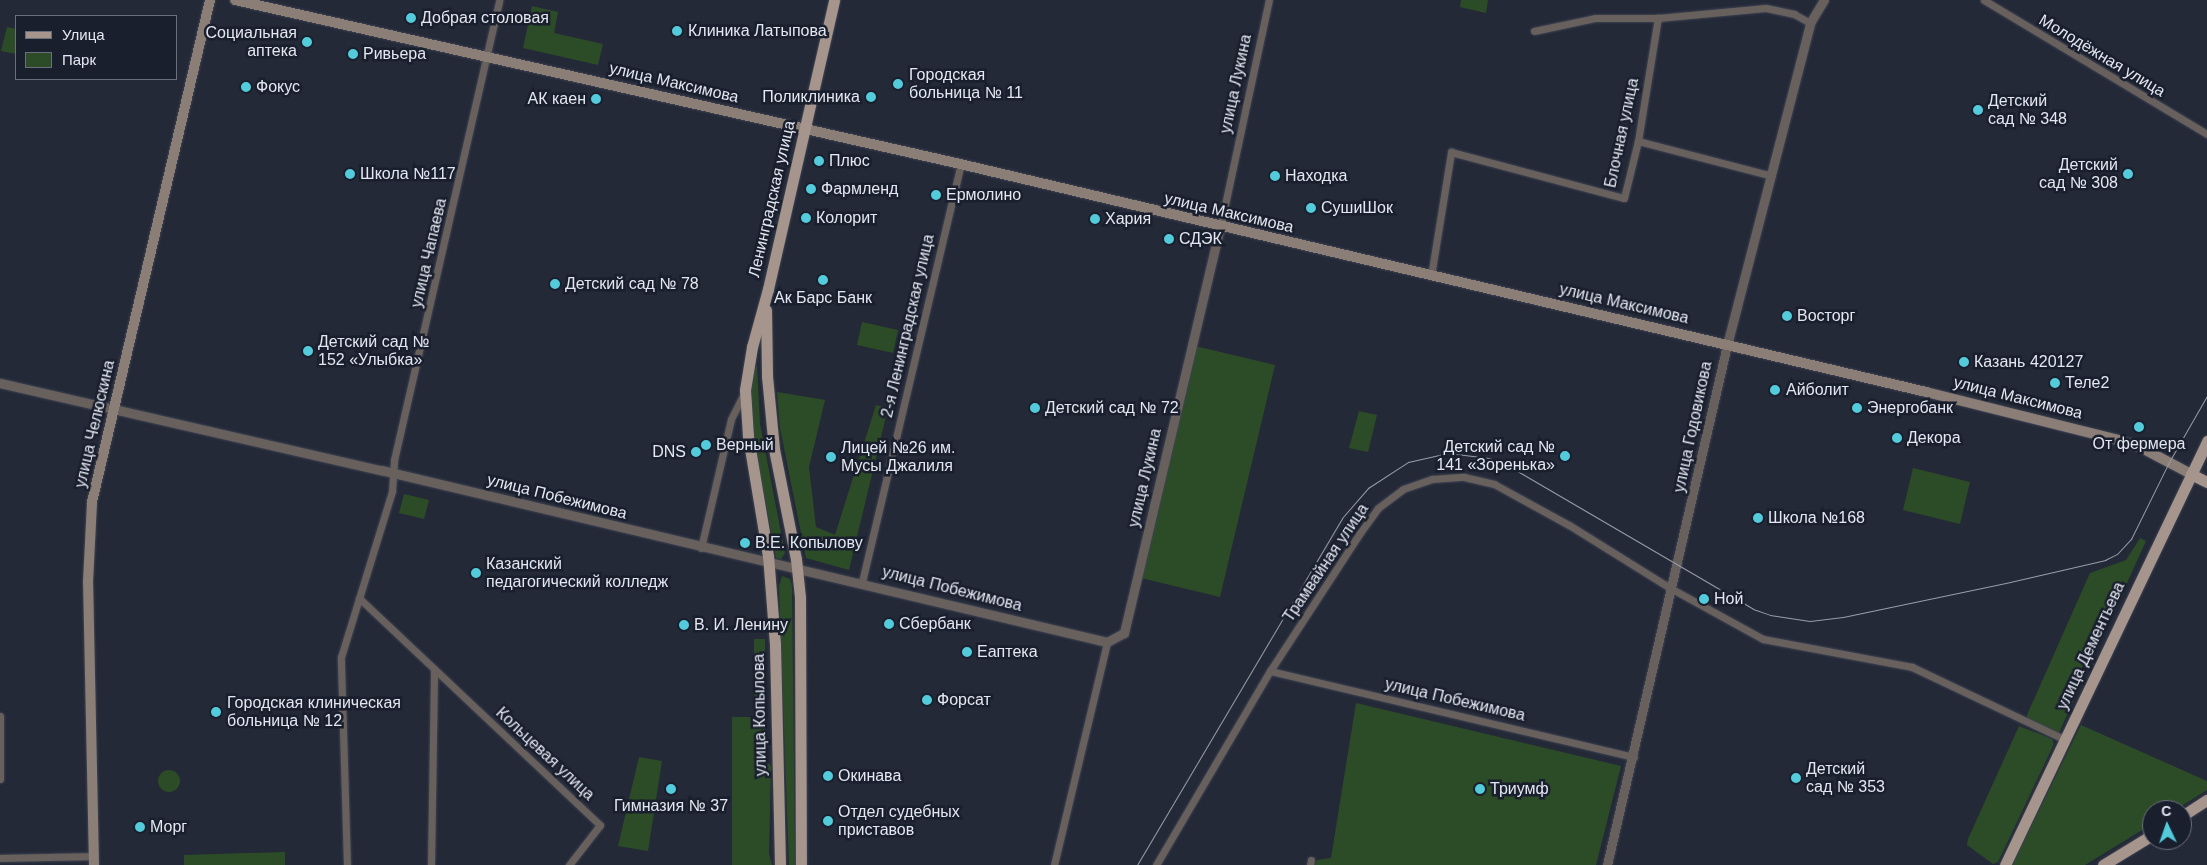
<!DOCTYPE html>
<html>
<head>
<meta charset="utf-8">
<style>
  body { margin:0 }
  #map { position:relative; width:2207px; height:865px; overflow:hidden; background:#242938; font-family:Arial,sans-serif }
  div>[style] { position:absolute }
  .green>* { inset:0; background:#2c4c27 }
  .round { border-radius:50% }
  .roads { filter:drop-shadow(0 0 1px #3f4452) drop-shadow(0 0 1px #3f4452) }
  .minor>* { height:7px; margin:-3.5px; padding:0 3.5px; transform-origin:3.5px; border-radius:3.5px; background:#68605c }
  .tertiary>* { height:9px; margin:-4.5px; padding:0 4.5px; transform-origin:4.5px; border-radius:4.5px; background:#68605c }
  .secondary>* { height:10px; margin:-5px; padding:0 5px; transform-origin:5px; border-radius:5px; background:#8b7e77 }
  .primary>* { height:11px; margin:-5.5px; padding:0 5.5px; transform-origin:5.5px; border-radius:5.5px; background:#a6958d }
  .tram>* { height:1px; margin:-0.5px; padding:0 0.5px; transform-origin:0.5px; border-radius:0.5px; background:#989da9 }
  .dots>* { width:14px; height:14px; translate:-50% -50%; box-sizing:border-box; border:2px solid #1a1f2e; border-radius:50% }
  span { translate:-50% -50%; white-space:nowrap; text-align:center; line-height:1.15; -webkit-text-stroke:5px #1a1f2e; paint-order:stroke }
  .poi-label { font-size:16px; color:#e3e7f1 }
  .left { translate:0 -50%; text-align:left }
  .right { translate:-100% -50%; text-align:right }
  .street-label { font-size:16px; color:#e3e7f1 }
  .legend { position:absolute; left:15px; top:15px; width:162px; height:65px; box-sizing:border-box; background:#1a1f2e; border:1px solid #6a6f7c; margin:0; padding:6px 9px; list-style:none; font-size:15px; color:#e3e7f1 }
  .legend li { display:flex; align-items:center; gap:10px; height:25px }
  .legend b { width:25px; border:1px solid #6a6f7c }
  .north { position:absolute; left:2142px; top:800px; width:50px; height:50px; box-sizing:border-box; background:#1a1f2e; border:1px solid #6a6f7c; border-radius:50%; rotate:357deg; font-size:14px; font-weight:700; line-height:20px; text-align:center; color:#e3e7f1 }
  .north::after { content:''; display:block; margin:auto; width:18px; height:22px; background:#53cbdb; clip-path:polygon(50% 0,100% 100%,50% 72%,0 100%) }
</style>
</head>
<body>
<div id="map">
  <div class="green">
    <div style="clip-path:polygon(1461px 0,1488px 0,1486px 13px,1460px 7px)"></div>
    <div style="clip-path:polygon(532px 6px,558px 12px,554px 33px,603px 44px,598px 65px,523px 48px)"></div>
    <div style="clip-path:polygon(7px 27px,16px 29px,16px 54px,1px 51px)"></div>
    <div style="clip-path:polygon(862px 322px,898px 330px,893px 353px,857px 345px)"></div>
    <div style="clip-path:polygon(1195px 346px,1275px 365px,1220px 597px,1141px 578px)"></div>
    <div style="clip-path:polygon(757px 365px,760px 424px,785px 553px,781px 559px,776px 558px,755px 445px,751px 396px,753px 370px)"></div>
    <div style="clip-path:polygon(777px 392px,825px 400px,809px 467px,816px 527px,835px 535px,876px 405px,888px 408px,849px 570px,806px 558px,780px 428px)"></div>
    <div style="clip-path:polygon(1359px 411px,1377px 415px,1368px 452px,1349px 448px)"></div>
    <div style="clip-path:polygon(1913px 468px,1970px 482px,1960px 524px,1903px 510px)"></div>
    <div style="clip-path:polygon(404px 494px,429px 500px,424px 519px,399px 513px)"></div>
    <div style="clip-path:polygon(2140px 538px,2146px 541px,2058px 735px,2028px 719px,2027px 715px,2090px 573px,2126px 560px)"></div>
    <div style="clip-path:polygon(782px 576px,790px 579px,792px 586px,795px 865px,789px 865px,779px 586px)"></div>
    <div style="clip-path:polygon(754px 639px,765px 639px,765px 760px,771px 766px,769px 854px,772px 865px,732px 865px,732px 717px,754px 717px)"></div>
    <div style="clip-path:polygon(1356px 703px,1621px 766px,1596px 865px,1315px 865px,1317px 860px,1331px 858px)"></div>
    <div style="clip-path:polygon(2081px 725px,2207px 781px,2207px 790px,2175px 810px,2152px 810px,2152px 824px,2085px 865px,2012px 865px)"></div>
    <div style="clip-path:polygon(2019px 726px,2052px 739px,2054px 744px,1998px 862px,1993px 864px,1967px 845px,1968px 839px)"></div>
    <div style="clip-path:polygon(639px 757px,662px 761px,648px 851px,618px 846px)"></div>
    <div class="round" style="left:158px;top:770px;width:22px;height:22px"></div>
    <div style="clip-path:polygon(285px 852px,285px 865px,184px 865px,184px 855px)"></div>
  </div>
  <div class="roads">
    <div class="minor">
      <div style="left:1984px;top:0;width:260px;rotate:31deg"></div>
      <div style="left:1534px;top:31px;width:62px;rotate:-12deg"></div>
      <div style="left:1595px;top:18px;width:63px"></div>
      <div style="left:1658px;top:18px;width:108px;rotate:-5.3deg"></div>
      <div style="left:1766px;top:8px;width:29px;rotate:12deg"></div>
      <div style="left:1794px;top:14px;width:18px;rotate:29deg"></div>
      <div style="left:1638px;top:141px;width:138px;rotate:14.6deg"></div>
      <div style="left:1220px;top:228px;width:233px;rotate:-77.9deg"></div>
      <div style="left:1431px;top:276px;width:126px;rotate:-80.8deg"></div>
      <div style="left:1451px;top:152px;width:179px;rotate:14.9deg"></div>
      <div style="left:1624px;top:198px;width:59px;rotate:-76.2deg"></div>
      <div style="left:1638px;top:141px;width:125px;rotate:-80.8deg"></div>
      <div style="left:701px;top:548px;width:132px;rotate:-76.9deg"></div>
      <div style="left:731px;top:419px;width:29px;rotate:-63deg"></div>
      <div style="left:862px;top:582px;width:430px;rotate:-76.7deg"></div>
      <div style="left:359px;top:598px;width:331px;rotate:43.3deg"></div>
      <div style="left:600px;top:825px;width:51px;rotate:127.8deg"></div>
      <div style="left:1270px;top:671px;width:374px;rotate:13.3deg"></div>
      <div style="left:0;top:716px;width:63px;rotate:90deg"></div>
      <div style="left:0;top:858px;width:94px;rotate:-1.2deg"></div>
      <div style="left:347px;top:865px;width:208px;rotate:-91.7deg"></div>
      <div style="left:341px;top:657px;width:174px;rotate:-72.9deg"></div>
      <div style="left:392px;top:491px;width:31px;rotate:-86deg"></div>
      <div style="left:394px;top:460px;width:472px;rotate:-77.1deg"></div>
      <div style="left:431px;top:865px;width:196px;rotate:-89.1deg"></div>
      <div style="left:1054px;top:865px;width:229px;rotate:-76.6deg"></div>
      <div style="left:1156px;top:865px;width:225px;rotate:-59.6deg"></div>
      <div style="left:1270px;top:671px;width:165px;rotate:-56.9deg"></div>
      <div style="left:1360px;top:533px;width:31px;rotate:-54deg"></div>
      <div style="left:1378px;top:508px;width:31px;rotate:-37deg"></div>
      <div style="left:1403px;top:489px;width:31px;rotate:-19deg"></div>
      <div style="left:1432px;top:479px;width:32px;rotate:-4deg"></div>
      <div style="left:1464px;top:477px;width:31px;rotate:13deg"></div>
      <div style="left:1494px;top:484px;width:85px;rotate:28.7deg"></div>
      <div style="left:1569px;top:525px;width:121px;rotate:31.9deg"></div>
      <div style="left:1672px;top:589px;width:104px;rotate:28.8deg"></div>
      <div style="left:1763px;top:639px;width:152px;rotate:10.6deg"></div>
      <div style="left:1912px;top:667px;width:170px;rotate:25.4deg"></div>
      <div style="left:1310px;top:865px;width:5px;rotate:-79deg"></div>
    </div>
    <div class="tertiary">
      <div style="left:0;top:383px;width:391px;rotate:12.9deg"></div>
      <div style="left:381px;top:470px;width:746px;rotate:13.33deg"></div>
      <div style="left:1107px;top:642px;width:19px;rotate:-28deg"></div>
      <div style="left:1124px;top:633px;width:416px;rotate:-76.7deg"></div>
      <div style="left:1607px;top:865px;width:534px;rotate:-77.01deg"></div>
      <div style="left:1727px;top:345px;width:333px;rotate:-75.5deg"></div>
      <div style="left:1810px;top:23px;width:27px;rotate:-59deg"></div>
    </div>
    <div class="secondary">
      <div style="left:235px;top:0;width:739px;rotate:12.74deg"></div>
      <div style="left:956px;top:163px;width:997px;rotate:13.28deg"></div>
      <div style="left:1926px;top:392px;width:198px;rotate:14deg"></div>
      <div style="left:2118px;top:440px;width:23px;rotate:18deg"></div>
      <div style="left:2140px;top:447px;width:58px;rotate:27.9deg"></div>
      <div style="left:94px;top:865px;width:283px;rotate:-91.2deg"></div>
      <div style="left:88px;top:582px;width:80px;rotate:-87.1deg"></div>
      <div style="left:92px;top:502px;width:516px;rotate:-76.77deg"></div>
    </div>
    <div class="primary">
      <div style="left:766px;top:310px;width:66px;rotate:89.1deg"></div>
      <div style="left:767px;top:376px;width:73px;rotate:84.5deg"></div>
      <div style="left:774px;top:449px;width:112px;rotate:78.7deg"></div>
      <div style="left:796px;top:559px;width:39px;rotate:84deg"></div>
      <div style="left:800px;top:598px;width:267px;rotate:89.8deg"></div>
      <div style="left:2191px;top:474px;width:18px;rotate:27deg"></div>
      <div style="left:2182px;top:816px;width:30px;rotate:-33deg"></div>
      <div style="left:780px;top:865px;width:221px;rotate:-91.3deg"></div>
      <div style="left:775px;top:644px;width:88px;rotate:-94.5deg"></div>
      <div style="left:768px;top:556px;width:122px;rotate:-99.5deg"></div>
      <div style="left:748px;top:436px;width:46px;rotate:-93.7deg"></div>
      <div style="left:745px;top:390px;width:44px;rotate:-80.8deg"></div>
      <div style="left:752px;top:347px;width:60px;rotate:-74.6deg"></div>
      <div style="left:768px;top:289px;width:296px;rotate:-77.1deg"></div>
      <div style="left:2005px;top:865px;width:470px;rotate:-64.5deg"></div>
      <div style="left:2103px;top:865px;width:57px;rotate:-31.5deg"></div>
    </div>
  </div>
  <div class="tram">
    <div style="left:1137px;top:865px;width:403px;rotate:-59.4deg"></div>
    <div style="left:1342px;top:518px;width:40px;rotate:-49deg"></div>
    <div style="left:1368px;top:488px;width:48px;rotate:-33deg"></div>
    <div style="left:1408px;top:462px;width:41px;rotate:-12.7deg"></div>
    <div style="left:1448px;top:453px;width:41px;rotate:7deg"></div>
    <div style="left:1489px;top:458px;width:19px;rotate:21deg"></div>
    <div style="left:1507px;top:465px;width:285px;rotate:30.3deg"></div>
    <div style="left:1753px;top:609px;width:18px;rotate:19deg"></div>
    <div style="left:1770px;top:615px;width:40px;rotate:8.5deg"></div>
    <div style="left:1810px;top:621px;width:33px;rotate:-7deg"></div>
    <div style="left:1843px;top:617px;width:171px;rotate:-11.8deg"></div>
    <div style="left:2010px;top:582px;width:98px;rotate:-13deg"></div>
    <div style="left:2105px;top:560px;width:13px;rotate:-27deg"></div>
    <div style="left:2117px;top:554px;width:21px;rotate:-47deg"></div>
    <div style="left:2131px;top:539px;width:86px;rotate:-63.7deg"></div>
    <div style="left:2169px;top:462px;width:76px;rotate:-60.1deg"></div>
  </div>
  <div class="dots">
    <div style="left:411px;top:18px;background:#53cbdb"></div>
    <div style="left:677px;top:31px;background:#53cbdb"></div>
    <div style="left:307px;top:42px;background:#53cbdb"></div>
    <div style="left:353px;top:54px;background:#53cbdb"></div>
    <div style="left:898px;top:84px;background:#53cbdb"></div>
    <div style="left:246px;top:87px;background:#53cbdb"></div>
    <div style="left:871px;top:97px;background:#53cbdb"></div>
    <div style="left:596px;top:99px;background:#53cbdb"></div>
    <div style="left:1978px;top:110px;background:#53cbdb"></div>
    <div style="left:819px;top:161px;background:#53cbdb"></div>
    <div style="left:350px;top:174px;background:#53cbdb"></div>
    <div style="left:2128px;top:174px;background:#53cbdb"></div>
    <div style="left:1275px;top:176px;background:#53cbdb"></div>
    <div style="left:811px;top:189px;background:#53cbdb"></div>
    <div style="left:936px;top:195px;background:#53cbdb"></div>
    <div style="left:1311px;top:208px;background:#53cbdb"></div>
    <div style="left:806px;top:218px;background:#53cbdb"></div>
    <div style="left:1095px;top:219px;background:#53cbdb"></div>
    <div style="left:1169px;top:239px;background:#53cbdb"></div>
    <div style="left:823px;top:280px;background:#53cbdb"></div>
    <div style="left:555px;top:284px;background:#53cbdb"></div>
    <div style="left:1787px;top:316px;background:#53cbdb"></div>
    <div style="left:308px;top:351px;background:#53cbdb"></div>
    <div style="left:1964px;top:362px;background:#53cbdb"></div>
    <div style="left:2055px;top:383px;background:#53cbdb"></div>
    <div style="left:1775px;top:390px;background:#53cbdb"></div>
    <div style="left:1035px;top:408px;background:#53cbdb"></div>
    <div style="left:1857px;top:408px;background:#53cbdb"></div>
    <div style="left:2139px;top:427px;background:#53cbdb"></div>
    <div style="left:1897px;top:438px;background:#53cbdb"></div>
    <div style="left:706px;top:445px;background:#53cbdb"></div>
    <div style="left:696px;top:452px;background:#53cbdb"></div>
    <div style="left:1565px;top:456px;background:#53cbdb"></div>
    <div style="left:831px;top:457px;background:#53cbdb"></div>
    <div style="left:1758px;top:518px;background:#53cbdb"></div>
    <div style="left:745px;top:543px;background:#53cbdb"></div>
    <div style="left:476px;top:573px;background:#53cbdb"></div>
    <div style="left:1704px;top:599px;background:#53cbdb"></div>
    <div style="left:889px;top:624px;background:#53cbdb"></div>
    <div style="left:684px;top:625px;background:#53cbdb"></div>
    <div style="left:967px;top:652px;background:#53cbdb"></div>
    <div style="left:927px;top:700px;background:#53cbdb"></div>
    <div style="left:216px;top:712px;background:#53cbdb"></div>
    <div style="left:828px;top:776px;background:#53cbdb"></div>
    <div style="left:1796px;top:778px;background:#53cbdb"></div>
    <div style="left:671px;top:789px;background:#53cbdb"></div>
    <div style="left:1480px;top:789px;background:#53cbdb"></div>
    <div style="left:828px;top:821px;background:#53cbdb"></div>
    <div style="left:140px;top:827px;background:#53cbdb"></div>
  </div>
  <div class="poi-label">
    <span class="left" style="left:421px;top:18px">Добрая столовая</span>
    <span class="left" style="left:688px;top:31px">Клиника Латыпова</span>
    <span class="right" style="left:297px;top:42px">Социальная<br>аптека</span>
    <span class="left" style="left:363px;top:54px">Ривьера</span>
    <span class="left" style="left:909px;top:84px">Городская<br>больница № 11</span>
    <span class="left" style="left:256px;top:87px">Фокус</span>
    <span class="right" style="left:860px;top:97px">Поликлиника</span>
    <span class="right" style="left:586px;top:99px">АК каен</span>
    <span class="left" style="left:1988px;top:110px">Детский<br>сад № 348</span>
    <span class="left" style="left:829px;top:161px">Плюс</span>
    <span class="right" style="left:2118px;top:174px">Детский<br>сад № 308</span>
    <span class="left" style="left:360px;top:174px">Школа №117</span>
    <span class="left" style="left:1285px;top:176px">Находка</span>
    <span class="left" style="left:821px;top:189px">Фармленд</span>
    <span class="left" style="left:946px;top:195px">Ермолино</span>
    <span class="left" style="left:1321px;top:208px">СушиШок</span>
    <span class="left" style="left:816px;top:218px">Колорит</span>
    <span class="left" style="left:1105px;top:219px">Хария</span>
    <span class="left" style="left:1179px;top:239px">СДЭК</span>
    <span class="left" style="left:565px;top:284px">Детский сад № 78</span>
    <span style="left:823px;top:298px">Ак Барс Банк</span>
    <span class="left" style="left:1797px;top:316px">Восторг</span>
    <span class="left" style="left:318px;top:351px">Детский сад №<br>152 «Улыбка»</span>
    <span class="left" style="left:1974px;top:362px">Казань 420127</span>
    <span class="left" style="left:2065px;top:383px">Теле2</span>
    <span class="left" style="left:1786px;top:390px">Айболит</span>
    <span class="left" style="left:1045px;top:408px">Детский сад № 72</span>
    <span class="left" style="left:1867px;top:408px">Энергобанк</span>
    <span class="left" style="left:1907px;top:438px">Декора</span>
    <span style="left:2139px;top:444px">От фермера</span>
    <span class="left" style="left:716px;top:445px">Верный</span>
    <span class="right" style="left:1555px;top:456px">Детский сад №<br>141 «Зоренька»</span>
    <span class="left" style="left:841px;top:457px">Лицей №26 им.<br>Мусы Джалиля</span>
    <span class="right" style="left:686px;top:452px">DNS</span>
    <span class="left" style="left:1768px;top:518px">Школа №168</span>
    <span class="left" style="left:755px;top:543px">В.Е. Копылову</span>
    <span class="left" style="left:486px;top:573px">Казанский<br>педагогический колледж</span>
    <span class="left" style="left:1714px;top:599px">Ной</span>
    <span class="left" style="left:899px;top:624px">Сбербанк</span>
    <span class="left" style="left:694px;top:625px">В. И. Ленину</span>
    <span class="left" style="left:977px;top:652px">Еаптека</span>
    <span class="left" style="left:937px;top:700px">Форсат</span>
    <span class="left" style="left:227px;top:712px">Городская клиническая<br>больница № 12</span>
    <span class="left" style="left:1806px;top:778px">Детский<br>сад № 353</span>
    <span class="left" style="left:838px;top:776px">Окинава</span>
    <span class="left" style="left:1490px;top:789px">Триумф</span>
    <span style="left:671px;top:806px">Гимназия № 37</span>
    <span class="left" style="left:838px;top:821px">Отдел судебных<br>приставов</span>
    <span class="left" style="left:150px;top:827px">Морг</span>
  </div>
  <div class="street-label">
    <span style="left:2102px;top:56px;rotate:31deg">Молодёжная улица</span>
    <span style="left:674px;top:83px;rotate:13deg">улица Максимова</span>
    <span style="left:1236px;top:84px;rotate:-78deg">улица Лукина</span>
    <span style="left:1622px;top:133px;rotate:-78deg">Блочная улица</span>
    <span style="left:772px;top:199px;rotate:-77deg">Ленинградская улица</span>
    <span style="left:1229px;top:213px;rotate:13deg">улица Максимова</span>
    <span style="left:429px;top:253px;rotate:-77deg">улица Чапаева</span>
    <span style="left:1624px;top:304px;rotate:13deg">улица Максимова</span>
    <span style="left:908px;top:326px;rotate:-77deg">2-я Ленинградская улица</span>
    <span style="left:2018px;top:398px;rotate:14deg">улица Максимова</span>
    <span style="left:95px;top:424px;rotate:-77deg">улица Челюскина</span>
    <span style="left:1693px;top:427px;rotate:-78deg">улица Годовикова</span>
    <span style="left:1145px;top:478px;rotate:-77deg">улица Лукина</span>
    <span style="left:557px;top:497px;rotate:14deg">улица Побежимова</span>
    <span style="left:1326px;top:563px;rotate:-56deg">Трамвайная улица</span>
    <span style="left:952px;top:589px;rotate:14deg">улица Побежимова</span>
    <span style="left:2091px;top:646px;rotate:-65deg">улица Дементьева</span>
    <span style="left:1455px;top:700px;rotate:13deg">улица Побежимова</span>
    <span style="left:760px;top:715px;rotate:-91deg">улица Копылова</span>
    <span style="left:545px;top:754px;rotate:43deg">Кольцевая улица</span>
  </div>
  <ul class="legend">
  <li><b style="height:6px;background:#a6958d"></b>Улица</li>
  <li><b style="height:14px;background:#2c4c27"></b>Парк</li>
  </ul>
  <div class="north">С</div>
</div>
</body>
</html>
